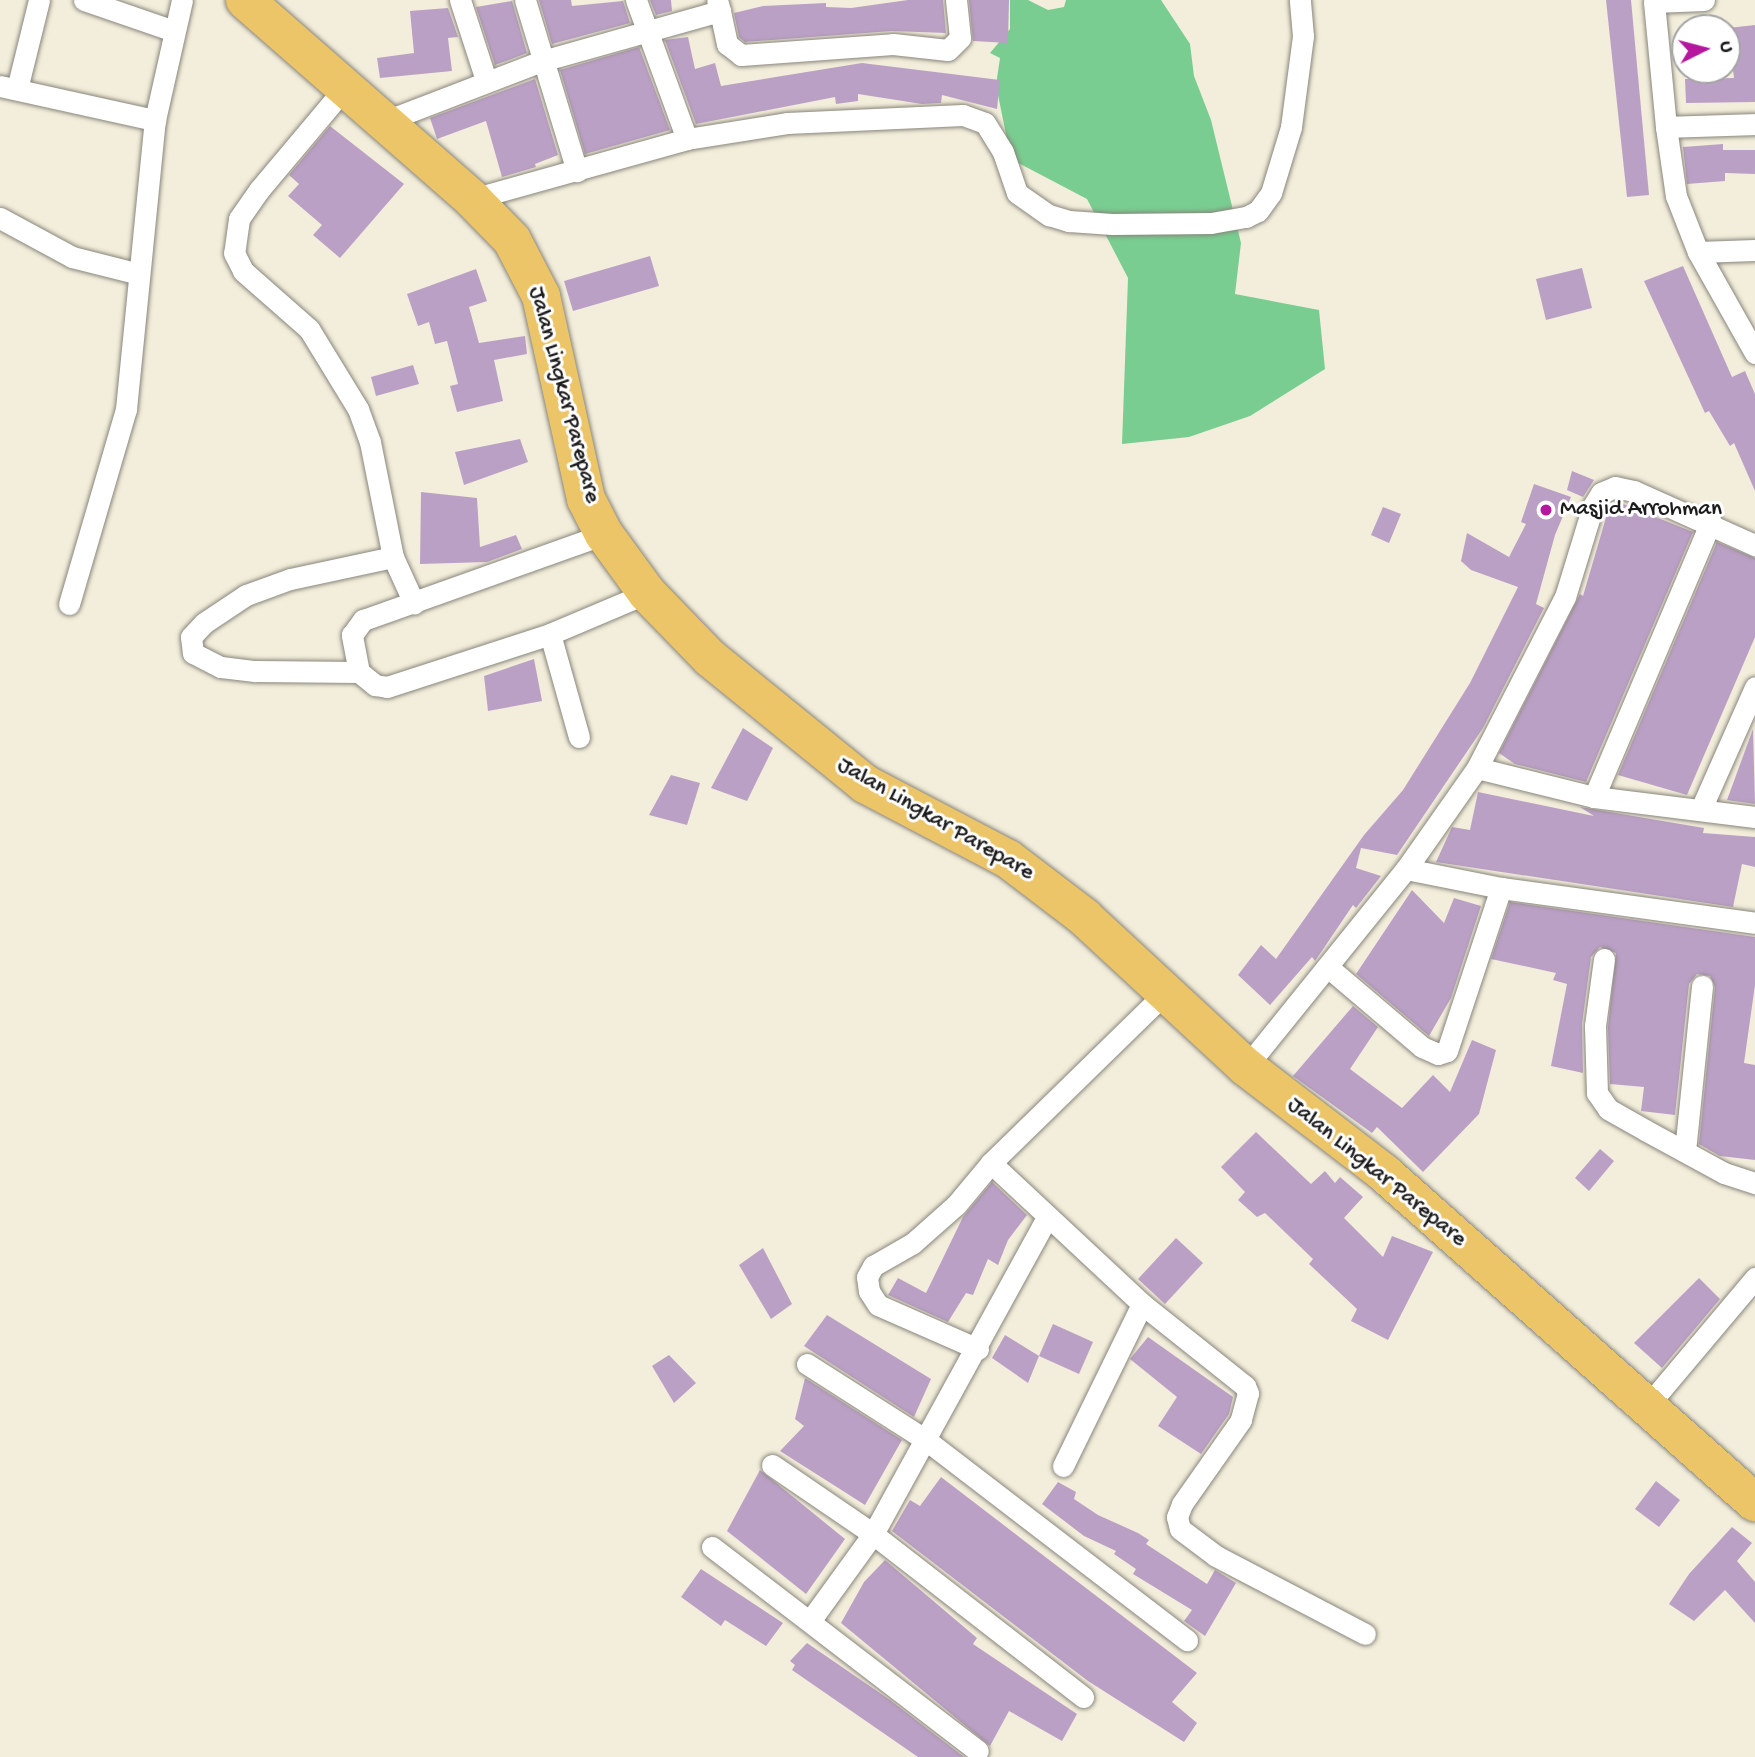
<!DOCTYPE html>
<html>
<head>
<meta charset="utf-8">
<style>
  body { margin:0 }
  #map { position:relative; width:1755px; height:1757px; overflow:hidden; background:#f3eedb; font-family:"Gochi Hand",sans-serif }
  div>[style] { position:absolute }
  .green>* { inset:0; background:#79cd90 }
  .building>* { inset:0; background:#bba0c6 }
  .roads { filter:drop-shadow(0 0 2px #88857c) drop-shadow(0 0 2px #88857c) }
  .street>* { height:21px; margin:-10.5px; padding:0 10.5px; transform-origin:10.5px; border-radius:10.5px; background:#fff }
  .highway>* { height:38px; margin:-19px; padding:0 19px; transform-origin:19px; border-radius:19px; background:#edc569 }
  .dots>* { width:19px; height:19px; translate:-50% -50%; box-sizing:border-box; border:4px solid #fff; border-radius:50% }
  span { translate:-50% -50%; white-space:nowrap; text-align:center; line-height:1.15; -webkit-text-stroke:6px #fff; paint-order:stroke }
  .street-label { font-size:23px; color:#1c1c1c }
  .poi-label { font-size:23px; color:#1c1c1c }
  .left { translate:0 -50%; text-align:left }
  .north { position:absolute; left:1671px; top:14px; width:70px; height:70px; box-sizing:border-box; background:#fff; border:2px solid #a4a4a4; border-radius:50%; rotate:84deg; font-size:19px; font-weight:700; line-height:28px; text-align:center; color:#1c1c1c }
  .north::after { content:''; display:block; margin:auto; width:24px; height:32px; background:#b5179e; clip-path:polygon(50% 0,100% 100%,50% 72%,0 100%) }
</style>
</head>
<body>
<div id="map">
  <div class="green">
    <div style="clip-path:polygon(1010px 0,1028px 0,1048px 10px,1064px 7px,1066px 0,1161px 0,1190px 44px,1194px 76px,1211px 120px,1241px 243px,1235px 294px,1319px 310px,1325px 369px,1250px 416px,1189px 437px,1122px 444px,1128px 278px,1087px 199px,1011px 159px,996px 85px,1000px 58px,990px 53px,1010px 29px)"></div>
  </div>
  <div class="building">
    <div style="clip-path:polygon(539px 0,571px 0,572px 6px,623px 1px,630px 23px,552px 44px)"></div>
    <div style="clip-path:polygon(650px 0,671px 0,672px 11px,656px 15px)"></div>
    <div style="clip-path:polygon(908px 0,943px 0,946px 33px,892px 31px,745px 42px,739px 37px,734px 13px,763px 6px,826px 3px,826px 7px,851px 8px)"></div>
    <div style="clip-path:polygon(969px 0,1009px 0,1008px 43px,973px 41px)"></div>
    <div style="clip-path:polygon(1606px 0,1631px 0,1649px 195px,1627px 197px)"></div>
    <div style="clip-path:polygon(512px 1px,527px 53px,495px 65px,476px 7px)"></div>
    <div style="clip-path:polygon(448px 8px,458px 37px,448px 38px,452px 71px,380px 78px,377px 58px,414px 53px,410px 11px)"></div>
    <div style="clip-path:polygon(1755px 25px,1755px 102px,1686px 103px,1685px 79px,1734px 78px,1728px 28px)"></div>
    <div style="clip-path:polygon(688px 37px,695px 69px,715px 63px,721px 86px,862px 63px,1000px 80px,997px 109px,942px 95px,941px 103px,922px 104px,858px 94px,858px 101px,836px 104px,835px 97px,696px 124px,665px 40px)"></div>
    <div style="clip-path:polygon(639px 47px,670px 130px,585px 154px,560px 70px)"></div>
    <div style="clip-path:polygon(535px 79px,558px 155px,535px 164px,536px 167px,502px 177px,486px 121px,437px 139px,430px 118px)"></div>
    <div style="clip-path:polygon(330px 126px,404px 184px,340px 258px,313px 235px,322px 225px,288px 196px,299px 184px,289px 175px)"></div>
    <div style="clip-path:polygon(1723px 144px,1723px 150px,1755px 150px,1755px 174px,1725px 173px,1725px 181px,1687px 184px,1683px 147px)"></div>
    <div style="clip-path:polygon(650px 256px,659px 286px,573px 311px,564px 281px)"></div>
    <div style="clip-path:polygon(1683px 266px,1732px 377px,1745px 371px,1755px 394px,1755px 491px,1734px 443px,1730px 446px,1709px 411px,1705px 413px,1644px 281px)"></div>
    <div style="clip-path:polygon(1582px 268px,1592px 308px,1546px 320px,1536px 279px)"></div>
    <div style="clip-path:polygon(476px 269px,487px 301px,469px 307px,479px 343px,525px 336px,527px 354px,494px 360px,503px 401px,457px 412px,450px 386px,458px 384px,447px 341px,435px 344px,429px 322px,418px 326px,407px 294px)"></div>
    <div style="clip-path:polygon(413px 365px,419px 384px,376px 396px,371px 377px)"></div>
    <div style="clip-path:polygon(520px 439px,528px 462px,464px 485px,455px 452px)"></div>
    <div style="clip-path:polygon(1572px 471px,1594px 480px,1583px 497px,1567px 490px)"></div>
    <div style="clip-path:polygon(1534px 484px,1571px 497px,1555px 535px,1536px 604px,1544px 608px,1483px 728px,1397px 855px,1361px 848px,1356px 868px,1381px 876px,1356px 908px,1353px 905px,1315px 961px,1312px 957px,1270px 1005px,1238px 975px,1261px 945px,1276px 959px,1364px 835px,1403px 790px,1470px 683px,1518px 587px,1471px 570px,1461px 561px,1467px 533px,1509px 557px,1526px 524px,1521px 522px)"></div>
    <div style="clip-path:polygon(421px 492px,477px 498px,480px 547px,516px 535px,522px 549px,487px 562px,420px 564px)"></div>
    <div style="clip-path:polygon(1616px 501px,1693px 532px,1586px 782px,1515px 764px,1499px 753px,1580px 594px,1583px 596px,1610px 504px)"></div>
    <div style="clip-path:polygon(1383px 507px,1401px 514px,1389px 543px,1371px 535px)"></div>
    <div style="clip-path:polygon(1717px 542px,1755px 558px,1755px 637px,1687px 795px,1618px 775px)"></div>
    <div style="clip-path:polygon(534px 659px,542px 701px,488px 711px,484px 676px)"></div>
    <div style="clip-path:polygon(743px 728px,773px 748px,747px 801px,711px 788px)"></div>
    <div style="clip-path:polygon(1753px 729px,1755px 804px,1727px 800px)"></div>
    <div style="clip-path:polygon(671px 775px,700px 783px,687px 825px,649px 815px)"></div>
    <div style="clip-path:polygon(1478px 792px,1594px 816px,1580px 807px,1704px 828px,1703px 833px,1755px 837px,1755px 867px,1742px 864px,1733px 907px,1436px 862px,1452px 827px,1470px 830px)"></div>
    <div style="clip-path:polygon(1412px 890px,1444px 923px,1454px 898px,1481px 906px,1451px 998px,1429px 1036px,1356px 974px)"></div>
    <div style="clip-path:polygon(1510px 902px,1755px 937px,1755px 985px,1744px 1063px,1755px 1065px,1755px 1160px,1720px 1156px,1699px 1144px,1715px 987px,1710px 976px,1697px 974px,1689px 984px,1675px 1115px,1641px 1111px,1644px 1087px,1610px 1084px,1608px 1027px,1616px 953px,1600px 947px,1591px 957px,1582px 1024px,1583px 1073px,1551px 1066px,1567px 984px,1553px 980px,1556px 973px,1491px 959px)"></div>
    <div style="clip-path:polygon(1353px 1006px,1378px 1027px,1350px 1069px,1402px 1108px,1433px 1075px,1450px 1092px,1472px 1040px,1496px 1050px,1479px 1114px,1423px 1172px,1377px 1127px,1372px 1133px,1293px 1076px)"></div>
    <div style="clip-path:polygon(1256px 1132px,1311px 1184px,1325px 1171px,1335px 1183px,1340px 1177px,1363px 1197px,1344px 1218px,1383px 1257px,1392px 1236px,1433px 1252px,1388px 1340px,1351px 1321px,1357px 1309px,1309px 1264px,1313px 1259px,1265px 1213px,1257px 1217px,1238px 1200px,1245px 1192px,1221px 1167px)"></div>
    <div style="clip-path:polygon(1600px 1149px,1614px 1161px,1589px 1191px,1575px 1178px)"></div>
    <div style="clip-path:polygon(992px 1182px,1027px 1215px,1008px 1240px,998px 1265px,988px 1259px,973px 1295px,966px 1293px,948px 1322px,888px 1295px,898px 1278px,926px 1293px,963px 1217px)"></div>
    <div style="clip-path:polygon(1176px 1238px,1203px 1263px,1165px 1304px,1138px 1279px)"></div>
    <div style="clip-path:polygon(763px 1248px,792px 1304px,771px 1319px,739px 1265px)"></div>
    <div style="clip-path:polygon(1699px 1278px,1720px 1299px,1662px 1368px,1634px 1343px)"></div>
    <div style="clip-path:polygon(827px 1315px,931px 1379px,914px 1417px,804px 1346px)"></div>
    <div style="clip-path:polygon(1053px 1324px,1093px 1342px,1079px 1374px,1039px 1356px)"></div>
    <div style="clip-path:polygon(1005px 1335px,1039px 1356px,1028px 1383px,992px 1358px)"></div>
    <div style="clip-path:polygon(1148px 1337px,1233px 1397px,1229px 1414px,1201px 1454px,1158px 1426px,1177px 1397px,1130px 1359px)"></div>
    <div style="clip-path:polygon(669px 1355px,696px 1383px,674px 1403px,652px 1366px)"></div>
    <div style="clip-path:polygon(805px 1378px,902px 1440px,865px 1505px,780px 1451px,804px 1426px,795px 1419px)"></div>
    <div style="clip-path:polygon(760px 1470px,845px 1539px,806px 1594px,727px 1531px)"></div>
    <div style="clip-path:polygon(941px 1477px,1197px 1673px,1172px 1702px,1197px 1723px,1184px 1742px,1088px 1681px,892px 1531px,910px 1500px,920px 1506px)"></div>
    <div style="clip-path:polygon(1656px 1481px,1680px 1500px,1659px 1527px,1635px 1509px)"></div>
    <div style="clip-path:polygon(1058px 1482px,1076px 1492px,1074px 1499px,1098px 1515px,1138px 1533px,1149px 1540px,1146px 1544px,1207px 1584px,1215px 1570px,1236px 1583px,1205px 1636px,1184px 1621px,1192px 1610px,1133px 1574px,1136px 1569px,1114px 1554px,1116px 1551px,1084px 1536px,1042px 1504px)"></div>
    <div style="clip-path:polygon(1732px 1527px,1752px 1543px,1737px 1561px,1755px 1582px,1755px 1623px,1725px 1590px,1694px 1621px,1669px 1604px,1689px 1574px)"></div>
    <div style="clip-path:polygon(885px 1560px,977px 1638px,973px 1644px,1077px 1714px,1062px 1741px,1009px 1711px,990px 1746px,841px 1623px,864px 1582px)"></div>
    <div style="clip-path:polygon(701px 1569px,783px 1623px,766px 1646px,725px 1620px,721px 1626px,681px 1597px)"></div>
    <div style="clip-path:polygon(807px 1643px,890px 1700px,964px 1757px,918px 1757px,792px 1670px,795px 1665px,790px 1661px)"></div>
  </div>
  <div class="roads">
    <div class="street">
      <div style="left:84px;top:0;width:95px;rotate:19deg"></div>
      <div style="left:460px;top:0;width:84px;rotate:72deg"></div>
      <div style="left:525px;top:0;width:179px;rotate:73.1deg"></div>
      <div style="left:636px;top:0;width:148px;rotate:69.9deg"></div>
      <div style="left:1704px;top:0;width:50px;rotate:177.7deg"></div>
      <div style="left:1654px;top:2px;width:126px;rotate:84.5deg"></div>
      <div style="left:1666px;top:127px;width:70px;rotate:81.8deg"></div>
      <div style="left:1676px;top:196px;width:60px;rotate:68.6deg"></div>
      <div style="left:1698px;top:252px;width:116px;rotate:60.6deg"></div>
      <div style="left:720px;top:11px;width:34px;rotate:78deg"></div>
      <div style="left:727px;top:44px;width:18px;rotate:38deg"></div>
      <div style="left:741px;top:55px;width:152px;rotate:-4.1deg"></div>
      <div style="left:893px;top:44px;width:55px;rotate:6.2deg"></div>
      <div style="left:948px;top:50px;width:17px;rotate:-45deg"></div>
      <div style="left:960px;top:38px;width:38px;rotate:-96deg"></div>
      <div style="left:0;top:86px;width:159px;rotate:12.4deg"></div>
      <div style="left:17px;top:89px;width:92px;rotate:-76.1deg"></div>
      <div style="left:343px;top:90px;width:131px;rotate:130deg"></div>
      <div style="left:259px;top:190px;width:35px;rotate:125deg"></div>
      <div style="left:239px;top:219px;width:34px;rotate:98deg"></div>
      <div style="left:234px;top:253px;width:20px;rotate:63deg"></div>
      <div style="left:243px;top:271px;width:88px;rotate:41.3deg"></div>
      <div style="left:309px;top:329px;width:94px;rotate:58.5deg"></div>
      <div style="left:358px;top:409px;width:35px;rotate:70deg"></div>
      <div style="left:370px;top:442px;width:117px;rotate:78.7deg"></div>
      <div style="left:393px;top:557px;width:105px;rotate:167.9deg"></div>
      <div style="left:290px;top:579px;width:47px;rotate:160deg"></div>
      <div style="left:246px;top:595px;width:50px;rotate:146.3deg"></div>
      <div style="left:204px;top:623px;width:19px;rotate:133deg"></div>
      <div style="left:191px;top:637px;width:16px;rotate:83deg"></div>
      <div style="left:193px;top:653px;width:31px;rotate:27deg"></div>
      <div style="left:221px;top:667px;width:34px;rotate:7deg"></div>
      <div style="left:255px;top:671px;width:104px;rotate:0.6deg"></div>
      <div style="left:359px;top:672px;width:21px;rotate:39deg"></div>
      <div style="left:375px;top:685px;width:12px;rotate:9deg"></div>
      <div style="left:387px;top:687px;width:171px;rotate:-18deg"></div>
      <div style="left:550px;top:634px;width:105px;rotate:-22.9deg"></div>
      <div style="left:383px;top:122px;width:170px;rotate:-21deg"></div>
      <div style="left:542px;top:61px;width:185px;rotate:-15.7deg"></div>
      <div style="left:720px;top:11px;width:11px;rotate:-105deg"></div>
      <div style="left:1666px;top:127px;width:89px;rotate:-1.9deg"></div>
      <div style="left:472px;top:199px;width:223px;rotate:-15.6deg"></div>
      <div style="left:687px;top:139px;width:101px;rotate:-9.1deg"></div>
      <div style="left:787px;top:123px;width:176px;rotate:-2.6deg"></div>
      <div style="left:963px;top:115px;width:23px;rotate:20deg"></div>
      <div style="left:985px;top:123px;width:34px;rotate:58deg"></div>
      <div style="left:1003px;top:152px;width:43px;rotate:71.1deg"></div>
      <div style="left:1017px;top:193px;width:39px;rotate:35deg"></div>
      <div style="left:1049px;top:215px;width:21px;rotate:17deg"></div>
      <div style="left:1069px;top:221px;width:43px;rotate:4deg"></div>
      <div style="left:1112px;top:224px;width:99px;rotate:-0.6deg"></div>
      <div style="left:1211px;top:223px;width:36px;rotate:-10deg"></div>
      <div style="left:1246px;top:217px;width:13px;rotate:-27deg"></div>
      <div style="left:1258px;top:211px;width:22px;rotate:-54deg"></div>
      <div style="left:1271px;top:193px;width:69px;rotate:-73.1deg"></div>
      <div style="left:1291px;top:127px;width:92px;rotate:-82.5deg"></div>
      <div style="left:1303px;top:36px;width:36px;rotate:-95deg"></div>
      <div style="left:0;top:218px;width:82px;rotate:28.4deg"></div>
      <div style="left:72px;top:257px;width:69px;rotate:14.2deg"></div>
      <div style="left:1698px;top:252px;width:57px;rotate:-2deg"></div>
      <div style="left:393px;top:557px;width:51px;rotate:65.5deg"></div>
      <div style="left:69px;top:604px;width:203px;rotate:-73.7deg"></div>
      <div style="left:126px;top:409px;width:290px;rotate:-84.3deg"></div>
      <div style="left:155px;top:120px;width:123px;rotate:-77.3deg"></div>
      <div style="left:550px;top:634px;width:107px;rotate:74.3deg"></div>
      <div style="left:359px;top:672px;width:38px;rotate:-101deg"></div>
      <div style="left:352px;top:635px;width:19px;rotate:-54deg"></div>
      <div style="left:363px;top:620px;width:256px;rotate:-19.6deg"></div>
      <div style="left:1477px;top:768px;width:121px;rotate:13.9deg"></div>
      <div style="left:1594px;top:797px;width:162px;rotate:7.1deg"></div>
      <div style="left:1594px;top:797px;width:299px;rotate:-67deg"></div>
      <div style="left:1701px;top:809px;width:133px;rotate:-66.1deg"></div>
      <div style="left:1406px;top:869px;width:97px;rotate:11.3deg"></div>
      <div style="left:1501px;top:888px;width:256px;rotate:7.8deg"></div>
      <div style="left:1604px;top:959px;width:68px;rotate:97.7deg"></div>
      <div style="left:1595px;top:1026px;width:67px;rotate:88.3deg"></div>
      <div style="left:1597px;top:1093px;width:19px;rotate:55deg"></div>
      <div style="left:1608px;top:1109px;width:43px;rotate:29.6deg"></div>
      <div style="left:1645px;top:1130px;width:90px;rotate:28.6deg"></div>
      <div style="left:1724px;top:1173px;width:33px;rotate:18deg"></div>
      <div style="left:1329px;top:968px;width:122px;rotate:40.3deg"></div>
      <div style="left:1422px;top:1047px;width:17px;rotate:24deg"></div>
      <div style="left:1438px;top:1054px;width:9px;rotate:-18deg"></div>
      <div style="left:1447px;top:1051px;width:172px;rotate:-71.7deg"></div>
      <div style="left:1246px;top:1067px;width:255px;rotate:-51.1deg"></div>
      <div style="left:1406px;top:869px;width:123px;rotate:-54.9deg"></div>
      <div style="left:1477px;top:768px;width:192px;rotate:-62.8deg"></div>
      <div style="left:1565px;top:597px;width:95px;rotate:-72.9deg"></div>
      <div style="left:1593px;top:506px;width:15px;rotate:-58deg"></div>
      <div style="left:1601px;top:493px;width:15px;rotate:-23deg"></div>
      <div style="left:1615px;top:487px;width:19px;rotate:12deg"></div>
      <div style="left:1634px;top:491px;width:133px;rotate:24.1deg"></div>
      <div style="left:1685px;top:1151px;width:166px;rotate:-84.1deg"></div>
      <div style="left:991px;top:1163px;width:207px;rotate:43deg"></div>
      <div style="left:1142px;top:1304px;width:132px;rotate:38.5deg"></div>
      <div style="left:1245px;top:1386px;width:8px;rotate:67deg"></div>
      <div style="left:1248px;top:1393px;width:28px;rotate:105deg"></div>
      <div style="left:1241px;top:1420px;width:103px;rotate:125.1deg"></div>
      <div style="left:1182px;top:1504px;width:14px;rotate:111deg"></div>
      <div style="left:1177px;top:1517px;width:12px;rotate:76deg"></div>
      <div style="left:1180px;top:1529px;width:45px;rotate:36.9deg"></div>
      <div style="left:1216px;top:1556px;width:168px;rotate:27.6deg"></div>
      <div style="left:978px;top:1349px;width:109px;rotate:-156.3deg"></div>
      <div style="left:878px;top:1305px;width:17px;rotate:-123deg"></div>
      <div style="left:869px;top:1291px;width:14px;rotate:-98deg"></div>
      <div style="left:867px;top:1277px;width:13px;rotate:-61deg"></div>
      <div style="left:873px;top:1266px;width:46px;rotate:-29.9deg"></div>
      <div style="left:913px;top:1243px;width:57px;rotate:-41.5deg"></div>
      <div style="left:956px;top:1205px;width:55px;rotate:-50.2deg"></div>
      <div style="left:991px;top:1163px;width:246px;rotate:-44.3deg"></div>
      <div style="left:807px;top:1364px;width:141px;rotate:32.6deg"></div>
      <div style="left:926px;top:1440px;width:329px;rotate:37.5deg"></div>
      <div style="left:1649px;top:1404px;width:165px;rotate:-49.9deg"></div>
      <div style="left:772px;top:1465px;width:122px;rotate:34.3deg"></div>
      <div style="left:873px;top:1534px;width:266px;rotate:37.8deg"></div>
      <div style="left:1063px;top:1466px;width:180px;rotate:-64deg"></div>
      <div style="left:712px;top:1547px;width:335px;rotate:37.5deg"></div>
      <div style="left:810px;top:1621px;width:107px;rotate:-54.1deg"></div>
      <div style="left:873px;top:1534px;width:362px;rotate:-61.2deg"></div>
    </div>
    <div class="highway">
      <div style="left:245px;top:0;width:302px;rotate:41.2deg"></div>
      <div style="left:472px;top:199px;width:57px;rotate:45.7deg"></div>
      <div style="left:512px;top:240px;width:63px;rotate:62.6deg"></div>
      <div style="left:541px;top:296px;width:208px;rotate:77.5deg"></div>
      <div style="left:586px;top:499px;width:39px;rotate:63deg"></div>
      <div style="left:604px;top:534px;width:73px;rotate:53.9deg"></div>
      <div style="left:647px;top:593px;width:91px;rotate:45.9deg"></div>
      <div style="left:710px;top:658px;width:200px;rotate:39.1deg"></div>
      <div style="left:865px;top:784px;width:161px;rotate:27.7deg"></div>
      <div style="left:1008px;top:859px;width:96px;rotate:37.3deg"></div>
      <div style="left:1084px;top:917px;width:221px;rotate:42.8deg"></div>
      <div style="left:1246px;top:1067px;width:174px;rotate:37.5deg"></div>
      <div style="left:1384px;top:1173px;width:496px;rotate:41.6deg"></div>
    </div>
  </div>
  <div class="dots">
    <div style="left:1546px;top:510px;background:#b5179e"></div>
  </div>
  <div class="street-label">
    <span style="left:563px;top:395px;rotate:75deg">Jalan Lingkar Parepare</span>
    <span style="left:935px;top:820px;rotate:30deg">Jalan Lingkar Parepare</span>
    <span style="left:1376px;top:1173px;rotate:39deg">Jalan Lingkar Parepare</span>
  </div>
  <div class="poi-label">
    <span class="left" style="left:1560px;top:510px">Masjid Arrohman</span>
  </div>
  <div class="north">U</div>
</div>
</body>
</html>
